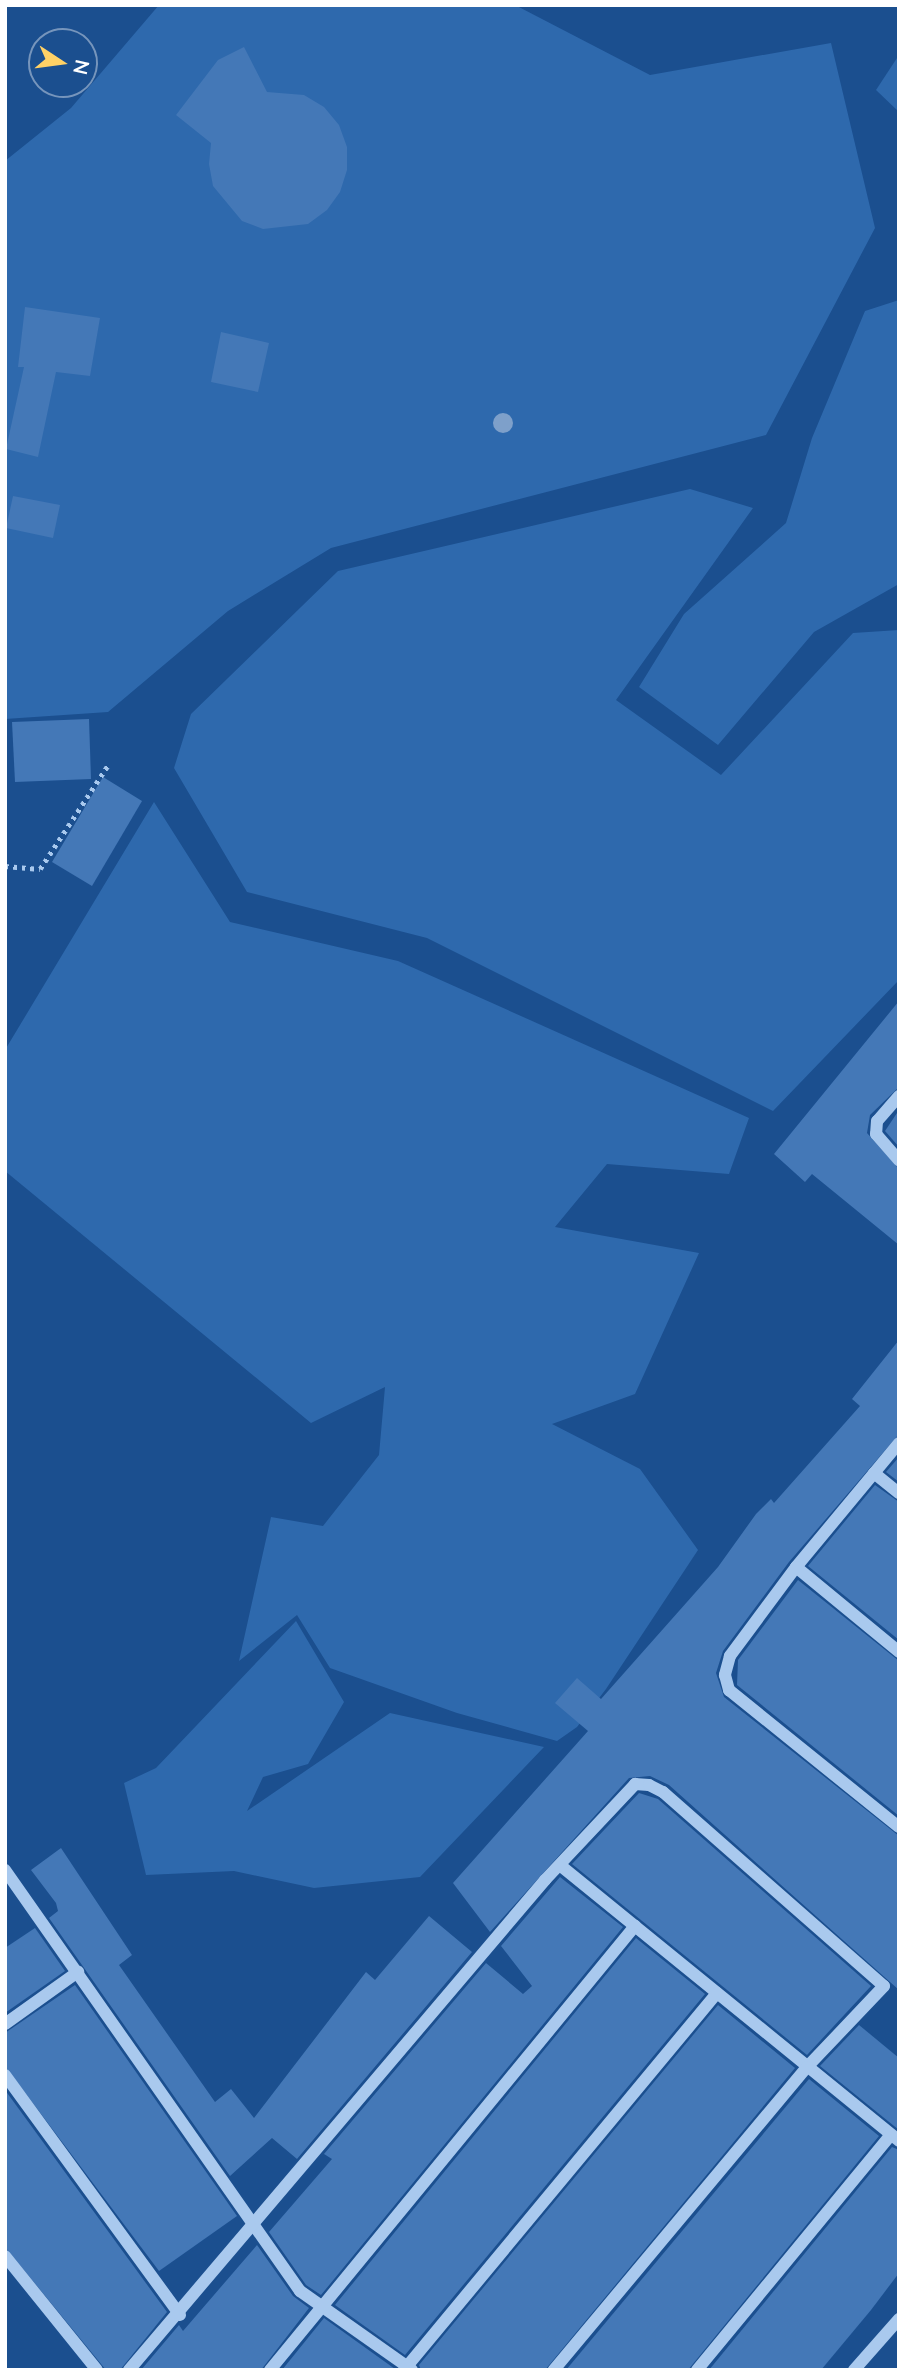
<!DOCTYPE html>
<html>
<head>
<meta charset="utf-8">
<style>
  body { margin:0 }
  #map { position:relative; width:904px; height:2375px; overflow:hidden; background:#1b4f8f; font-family:Lato,sans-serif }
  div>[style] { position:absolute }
  .green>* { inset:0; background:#2e69ad }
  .building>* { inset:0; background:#4478b7 }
  .path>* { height:4.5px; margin-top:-2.25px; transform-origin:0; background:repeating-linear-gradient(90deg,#a9c9ee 0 3.5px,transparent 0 8.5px) }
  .minor>* { height:12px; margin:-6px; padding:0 6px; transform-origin:6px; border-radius:6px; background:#a9c9ee }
  .trees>* { width:20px; height:20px; margin:-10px; border-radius:50%; background:#7ea0ca }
  span { translate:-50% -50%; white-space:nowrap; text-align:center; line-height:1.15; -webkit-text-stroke:5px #1b4f8f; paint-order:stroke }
  .frame { position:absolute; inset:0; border:7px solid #fff; pointer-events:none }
  .north { position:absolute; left:28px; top:28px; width:70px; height:70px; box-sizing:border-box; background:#1b4f8f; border:2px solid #7695bc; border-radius:50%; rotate:103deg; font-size:19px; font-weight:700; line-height:28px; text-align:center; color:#fff }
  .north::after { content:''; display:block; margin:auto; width:24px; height:32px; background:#ffd166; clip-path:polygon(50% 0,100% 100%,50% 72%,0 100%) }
</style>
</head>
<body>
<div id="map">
  <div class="green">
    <div style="clip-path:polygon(159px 5px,515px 5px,650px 75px,831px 43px,875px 228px,766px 435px,331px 548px,228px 611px,108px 712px,5px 719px,5px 161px,71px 108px)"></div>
    <div style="clip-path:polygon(899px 55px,899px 112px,876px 90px)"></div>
    <div style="clip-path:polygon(899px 300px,899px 584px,814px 632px,718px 745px,639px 687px,684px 614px,786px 523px,812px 438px,865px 311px)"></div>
    <div style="clip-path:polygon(690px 489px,753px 508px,616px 700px,721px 775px,853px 633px,899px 630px,899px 980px,773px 1111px,427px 938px,247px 892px,174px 768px,191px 714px,338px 571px)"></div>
    <div style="clip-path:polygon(154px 802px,230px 922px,398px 961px,749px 1118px,729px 1174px,607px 1164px,555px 1227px,699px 1253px,635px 1394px,552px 1424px,640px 1469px,698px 1550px,606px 1689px,577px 1727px,557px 1741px,457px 1713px,330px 1668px,297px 1615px,239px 1661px,271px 1517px,323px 1526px,379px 1455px,385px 1387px,311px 1423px,5px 1171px,5px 1050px)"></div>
    <div style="clip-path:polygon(296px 1621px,344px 1702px,308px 1764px,263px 1777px,247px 1811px,390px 1713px,544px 1747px,420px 1877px,314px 1888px,234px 1871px,146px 1875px,124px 1783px,156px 1768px)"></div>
  </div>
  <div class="building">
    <div style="clip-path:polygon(244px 47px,267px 92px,304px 95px,324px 107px,339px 125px,347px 147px,347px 170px,340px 192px,327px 210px,308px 224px,263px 229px,242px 221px,213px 186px,209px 164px,211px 143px,176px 115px,218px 60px)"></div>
    <div style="clip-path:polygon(25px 307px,100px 318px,90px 376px,56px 372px,38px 457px,6px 449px,24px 367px,18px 367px)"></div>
    <div style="clip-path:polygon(221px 332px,269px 343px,258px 392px,211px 382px)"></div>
    <div style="clip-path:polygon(13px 496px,60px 505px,53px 538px,6px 528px)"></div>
    <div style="clip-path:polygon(89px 719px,91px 779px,15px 782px,12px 722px)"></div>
    <div style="clip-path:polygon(103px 777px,142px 801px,92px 886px,52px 862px)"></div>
    <div style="clip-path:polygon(899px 1001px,899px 1087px,870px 1115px,867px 1133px,899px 1169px,899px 1245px,812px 1174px,805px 1182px,774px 1154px)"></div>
    <div style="clip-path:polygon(899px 1110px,899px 1147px,885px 1131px)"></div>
    <div style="clip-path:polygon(899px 1340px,899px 1434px,789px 1562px,723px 1651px,716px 1673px,724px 1697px,899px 1836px,899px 1990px,669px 1785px,650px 1776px,629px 1778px,490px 1932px,453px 1883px,588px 1731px,555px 1703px,577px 1678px,601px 1699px,718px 1567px,756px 1514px,771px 1499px,774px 1503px,860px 1406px,852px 1399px)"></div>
    <div style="clip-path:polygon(899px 1457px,899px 1482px,886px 1472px)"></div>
    <div style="clip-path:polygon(875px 1485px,899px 1502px,899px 1640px,808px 1566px)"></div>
    <div style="clip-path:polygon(798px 1580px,899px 1661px,899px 1816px,737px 1685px,738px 1660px)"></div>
    <div style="clip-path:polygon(639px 1793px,658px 1799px,871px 1986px,807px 2055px,572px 1864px)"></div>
    <div style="clip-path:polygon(61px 1848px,132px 1955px,119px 1965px,215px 2102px,231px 2089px,254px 2118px,366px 1972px,375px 1980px,429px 1916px,472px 1952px,297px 2159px,272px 2138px,230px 2176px,49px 1918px,58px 1911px,56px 1903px,31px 1870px)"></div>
    <div style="clip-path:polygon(560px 1877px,623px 1927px,321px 2295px,306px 2285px,269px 2232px,332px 2159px,324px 2154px,486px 1963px,523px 1994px,532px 1986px,501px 1946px)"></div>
    <div style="clip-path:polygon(35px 1928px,65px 1971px,5px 2013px,5px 1948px)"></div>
    <div style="clip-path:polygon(636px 1938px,705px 1994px,405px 2355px,335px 2305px)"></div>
    <div style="clip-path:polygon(75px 1985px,237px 2216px,159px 2271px,5px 2066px,5px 2033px)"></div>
    <div style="clip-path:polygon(718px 2005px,795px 2068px,545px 2370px,421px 2370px,419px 2365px)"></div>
    <div style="clip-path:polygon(859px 2025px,899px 2058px,899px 2130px,820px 2066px)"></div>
    <div style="clip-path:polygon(809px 2079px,879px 2136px,688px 2370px,566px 2370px)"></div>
    <div style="clip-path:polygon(5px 2090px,167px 2312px,120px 2370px,106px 2370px,5px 2247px)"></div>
    <div style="clip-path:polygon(892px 2147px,899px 2150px,899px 2273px,871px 2310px,821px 2370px,709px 2370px)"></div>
    <div style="clip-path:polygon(257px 2245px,293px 2296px,309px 2308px,261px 2370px,141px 2370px,179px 2325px,183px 2331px)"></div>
    <div style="clip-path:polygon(324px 2318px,395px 2369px,395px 2370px,282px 2370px)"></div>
  </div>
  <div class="path">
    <div style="left:5px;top:866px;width:35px;rotate:5deg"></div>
    <div style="left:40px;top:869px;width:124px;rotate:-56.8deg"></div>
  </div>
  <div class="minor">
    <div style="left:899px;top:1096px;width:33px;rotate:131deg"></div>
    <div style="left:877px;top:1121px;width:13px;rotate:94deg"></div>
    <div style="left:876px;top:1134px;width:35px;rotate:49deg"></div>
    <div style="left:899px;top:1443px;width:161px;rotate:129.7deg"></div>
    <div style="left:796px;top:1567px;width:111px;rotate:126.6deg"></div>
    <div style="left:730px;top:1656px;width:20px;rotate:105deg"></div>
    <div style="left:725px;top:1675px;width:16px;rotate:75deg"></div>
    <div style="left:729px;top:1690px;width:218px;rotate:38.9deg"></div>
    <div style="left:874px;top:1473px;width:32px;rotate:39deg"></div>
    <div style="left:796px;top:1567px;width:134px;rotate:39.5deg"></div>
    <div style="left:561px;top:1866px;width:436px;rotate:39.1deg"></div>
    <div style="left:5px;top:1870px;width:514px;rotate:54.98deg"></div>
    <div style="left:300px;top:2291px;width:137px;rotate:35.2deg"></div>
    <div style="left:5px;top:2024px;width:90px;rotate:-35.5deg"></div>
    <div style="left:5px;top:2075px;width:297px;rotate:53.9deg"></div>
    <div style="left:5px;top:2256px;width:146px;rotate:51.1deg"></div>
    <div style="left:129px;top:2370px;width:643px;rotate:-49.67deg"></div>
    <div style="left:545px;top:1880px;width:132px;rotate:-46.8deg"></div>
    <div style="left:635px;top:1784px;width:14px;rotate:4deg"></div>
    <div style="left:649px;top:1785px;width:16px;rotate:27deg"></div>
    <div style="left:663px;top:1792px;width:294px;rotate:41.3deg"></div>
    <div style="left:884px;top:1986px;width:112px;rotate:133.5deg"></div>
    <div style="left:807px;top:2067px;width:395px;rotate:129.9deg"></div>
    <div style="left:270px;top:2370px;width:575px;rotate:-50.58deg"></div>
    <div style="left:404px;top:2370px;width:490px;rotate:-50.3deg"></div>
    <div style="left:697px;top:2370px;width:305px;rotate:-50.5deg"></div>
    <div style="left:854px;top:2370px;width:68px;rotate:-48.6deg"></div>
  </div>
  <div class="trees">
    <div style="left:503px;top:423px"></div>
  </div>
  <div class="frame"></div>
  <div class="north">N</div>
</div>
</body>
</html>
